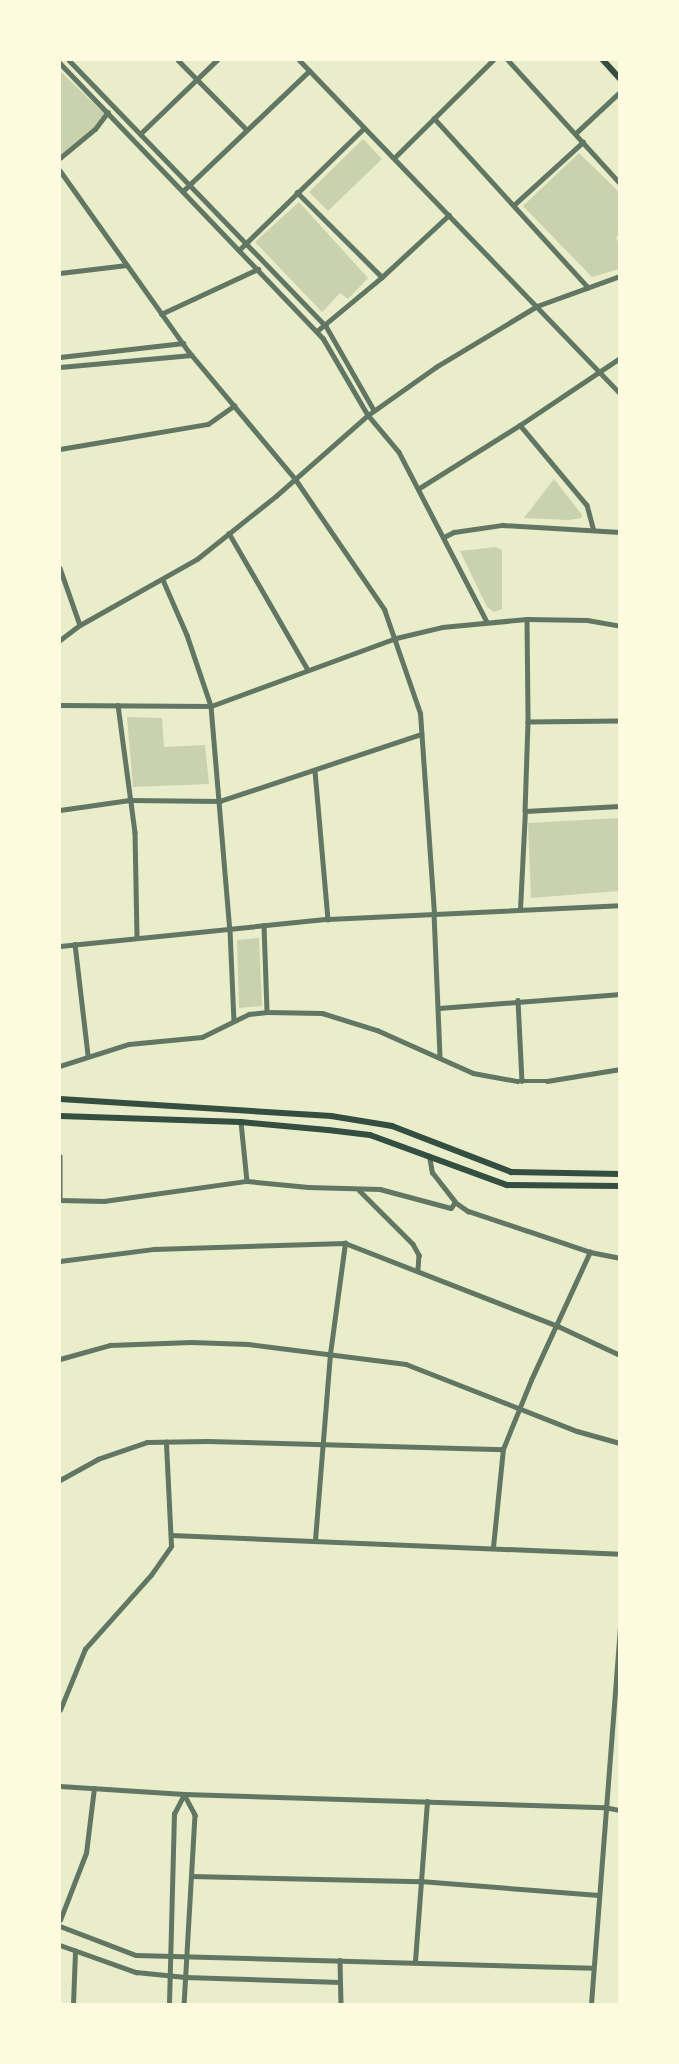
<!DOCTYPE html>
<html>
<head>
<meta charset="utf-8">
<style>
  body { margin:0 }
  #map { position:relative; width:679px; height:2064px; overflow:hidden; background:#e9edc9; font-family:Rubik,sans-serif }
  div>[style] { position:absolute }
  .green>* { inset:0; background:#cad2ad }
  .minor>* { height:4.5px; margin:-2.25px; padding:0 2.25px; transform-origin:2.25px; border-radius:2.25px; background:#617663 }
  .tertiary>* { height:5px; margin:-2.5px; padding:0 2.5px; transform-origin:2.5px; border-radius:2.5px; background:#617663 }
  .secondary>* { height:6px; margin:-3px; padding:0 3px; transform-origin:3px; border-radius:3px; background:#344e41 }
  span { translate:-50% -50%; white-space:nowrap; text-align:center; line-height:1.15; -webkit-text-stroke:7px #fefae0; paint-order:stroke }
  .frame { position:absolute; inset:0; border:61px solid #fefae0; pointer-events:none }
</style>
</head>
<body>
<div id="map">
  <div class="green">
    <div style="clip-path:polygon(60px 71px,106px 115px,102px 122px,64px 157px,60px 153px)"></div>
    <div style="clip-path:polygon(363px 139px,382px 159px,328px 211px,309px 192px)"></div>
    <div style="clip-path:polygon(579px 153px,619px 192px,619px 234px,616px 238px,619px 244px,619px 269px,592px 277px,523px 206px)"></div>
    <div style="clip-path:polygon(299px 202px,368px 278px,348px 299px,340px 293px,322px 312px,255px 242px)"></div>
    <div style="clip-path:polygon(554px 479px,582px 515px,581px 518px,569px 520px,524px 518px)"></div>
    <div style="clip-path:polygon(496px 547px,502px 550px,502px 609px,494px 612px,487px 607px,460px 551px)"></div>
    <div style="clip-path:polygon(127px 717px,162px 718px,164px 747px,205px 745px,209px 784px,133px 787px)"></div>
    <div style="clip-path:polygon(619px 818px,619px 891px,531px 898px,528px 823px)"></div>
    <div style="clip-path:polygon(259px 938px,262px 1006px,239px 1008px,237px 940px)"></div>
  </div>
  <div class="minor">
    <div style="left:69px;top:60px;width:370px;rotate:46deg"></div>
    <div style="left:326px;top:326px;width:97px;rotate:60.3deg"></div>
    <div style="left:178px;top:60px;width:97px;rotate:45.4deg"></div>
    <div style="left:508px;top:60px;width:166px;rotate:47.7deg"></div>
    <div style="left:60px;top:63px;width:381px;rotate:46.3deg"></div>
    <div style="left:323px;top:338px;width:89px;rotate:59.7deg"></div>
    <div style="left:368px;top:415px;width:48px;rotate:50deg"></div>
    <div style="left:399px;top:452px;width:191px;rotate:62.6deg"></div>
    <div style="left:434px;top:118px;width:229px;rotate:47.7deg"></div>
    <div style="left:576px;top:133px;width:60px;rotate:-43deg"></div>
    <div style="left:140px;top:134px;width:107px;rotate:-43.9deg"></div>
    <div style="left:60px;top:158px;width:45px;rotate:-39.6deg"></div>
    <div style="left:95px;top:129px;width:21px;rotate:-53deg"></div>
    <div style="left:394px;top:158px;width:139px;rotate:-44.7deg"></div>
    <div style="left:183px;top:191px;width:174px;rotate:-43.6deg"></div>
    <div style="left:297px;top:192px;width:120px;rotate:45deg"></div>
    <div style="left:515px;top:204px;width:92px;rotate:-42.4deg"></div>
    <div style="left:240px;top:249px;width:173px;rotate:-44.3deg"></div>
    <div style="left:60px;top:273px;width:67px;rotate:-6.8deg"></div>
    <div style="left:161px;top:314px;width:107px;rotate:-24.9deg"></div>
    <div style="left:317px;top:331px;width:85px;rotate:-39.7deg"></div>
    <div style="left:382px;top:277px;width:91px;rotate:-42.8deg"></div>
    <div style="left:60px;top:357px;width:124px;rotate:-6.5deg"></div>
    <div style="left:520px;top:425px;width:104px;rotate:50.1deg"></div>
    <div style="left:587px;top:505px;width:24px;rotate:75deg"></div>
    <div style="left:60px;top:449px;width:150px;rotate:-9.6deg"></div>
    <div style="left:208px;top:424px;width:32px;rotate:-35deg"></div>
    <div style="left:418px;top:489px;width:120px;rotate:-32.1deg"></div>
    <div style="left:520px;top:425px;width:120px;rotate:-33.8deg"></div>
    <div style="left:229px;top:533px;width:158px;rotate:60deg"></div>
    <div style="left:444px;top:537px;width:11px;rotate:-27deg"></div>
    <div style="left:454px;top:532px;width:49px;rotate:-8.3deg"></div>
    <div style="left:502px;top:525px;width:118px;rotate:3.4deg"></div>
    <div style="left:60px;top:568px;width:60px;rotate:70.7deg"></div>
    <div style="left:163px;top:580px;width:60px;rotate:66.4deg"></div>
    <div style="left:187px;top:635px;width:75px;rotate:71.3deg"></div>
    <div style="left:211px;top:706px;width:225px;rotate:85.2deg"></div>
    <div style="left:230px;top:930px;width:90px;rotate:87.5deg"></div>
    <div style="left:527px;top:619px;width:103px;rotate:89.4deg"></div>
    <div style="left:60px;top:640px;width:25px;rotate:-37deg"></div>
    <div style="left:80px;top:625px;width:134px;rotate:-29.4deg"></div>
    <div style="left:197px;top:559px;width:101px;rotate:-38.6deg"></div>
    <div style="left:276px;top:496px;width:123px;rotate:-41.4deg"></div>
    <div style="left:368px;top:415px;width:83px;rotate:-35.2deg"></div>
    <div style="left:436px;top:367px;width:118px;rotate:-31.1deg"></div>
    <div style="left:537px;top:306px;width:88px;rotate:-19.9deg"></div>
    <div style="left:118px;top:705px;width:128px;rotate:82.4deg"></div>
    <div style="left:135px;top:832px;width:106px;rotate:88.9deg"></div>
    <div style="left:620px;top:721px;width:92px;rotate:179.4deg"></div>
    <div style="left:528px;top:722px;width:89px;rotate:91.9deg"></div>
    <div style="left:525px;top:811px;width:95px;rotate:-3deg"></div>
    <div style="left:315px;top:771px;width:149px;rotate:85deg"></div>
    <div style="left:60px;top:810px;width:70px;rotate:-8.2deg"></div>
    <div style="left:129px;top:800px;width:91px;rotate:0.6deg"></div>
    <div style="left:220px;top:801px;width:212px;rotate:-18.4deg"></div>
    <div style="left:520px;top:909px;width:98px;rotate:-87.1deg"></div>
    <div style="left:434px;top:913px;width:144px;rotate:87.6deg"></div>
    <div style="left:264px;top:925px;width:87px;rotate:88deg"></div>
    <div style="left:75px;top:944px;width:112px;rotate:83.3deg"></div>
    <div style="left:518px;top:1000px;width:81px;rotate:87.2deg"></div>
    <div style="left:439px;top:1008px;width:182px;rotate:-4.4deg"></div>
    <div style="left:60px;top:1066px;width:72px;rotate:-17.7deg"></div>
    <div style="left:129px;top:1044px;width:73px;rotate:-5.5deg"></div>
    <div style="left:202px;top:1037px;width:52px;rotate:-26.1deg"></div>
    <div style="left:249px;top:1014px;width:18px;rotate:-6deg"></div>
    <div style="left:267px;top:1012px;width:55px;rotate:1deg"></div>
    <div style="left:322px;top:1013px;width:58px;rotate:17.2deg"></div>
    <div style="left:377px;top:1030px;width:105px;rotate:24.1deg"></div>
    <div style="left:473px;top:1073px;width:45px;rotate:10.3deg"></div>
    <div style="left:517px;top:1081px;width:30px"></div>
    <div style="left:547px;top:1081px;width:74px;rotate:-9.3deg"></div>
    <div style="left:241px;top:1122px;width:59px;rotate:84.2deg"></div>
    <div style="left:60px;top:1156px;width:44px;rotate:90deg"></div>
    <div style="left:359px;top:1190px;width:76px;rotate:45deg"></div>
    <div style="left:413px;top:1244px;width:13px;rotate:61deg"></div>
    <div style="left:419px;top:1255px;width:15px;rotate:94deg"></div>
    <div style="left:60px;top:1200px;width:44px;rotate:1.3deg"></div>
    <div style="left:104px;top:1201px;width:144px;rotate:-8deg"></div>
    <div style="left:247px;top:1181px;width:61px;rotate:5.6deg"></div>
    <div style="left:308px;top:1187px;width:72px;rotate:1.6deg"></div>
    <div style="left:380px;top:1189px;width:73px;rotate:15deg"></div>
    <div style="left:451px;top:1208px;width:7px;rotate:-56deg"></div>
    <div style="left:455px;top:1202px;width:37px;rotate:-128deg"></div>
    <div style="left:432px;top:1173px;width:17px;rotate:-100deg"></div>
    <div style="left:455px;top:1202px;width:16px;rotate:35deg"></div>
    <div style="left:468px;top:1211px;width:63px;rotate:18.4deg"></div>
    <div style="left:528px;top:1231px;width:65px;rotate:18.7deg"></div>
    <div style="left:590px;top:1252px;width:31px;rotate:11deg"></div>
    <div style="left:60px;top:1261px;width:95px;rotate:-7.3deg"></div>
    <div style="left:154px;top:1249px;width:191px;rotate:-1.8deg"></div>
    <div style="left:345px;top:1243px;width:229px;rotate:21.3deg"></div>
    <div style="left:558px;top:1326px;width:68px;rotate:25.1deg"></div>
    <div style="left:60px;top:1359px;width:52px;rotate:-15.6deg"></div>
    <div style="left:110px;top:1345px;width:81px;rotate:-2.1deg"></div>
    <div style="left:191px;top:1342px;width:57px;rotate:2deg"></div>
    <div style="left:248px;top:1344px;width:159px;rotate:7.2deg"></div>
    <div style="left:406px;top:1364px;width:184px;rotate:21.4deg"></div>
    <div style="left:577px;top:1431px;width:45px;rotate:15.6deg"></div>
    <div style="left:60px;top:1480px;width:43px;rotate:-28.9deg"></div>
    <div style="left:98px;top:1459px;width:52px;rotate:-19.1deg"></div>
    <div style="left:147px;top:1442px;width:61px;rotate:-0.9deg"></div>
    <div style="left:208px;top:1441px;width:295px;rotate:1.6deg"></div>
    <div style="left:171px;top:1535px;width:449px;rotate:2.4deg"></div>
    <div style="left:315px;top:1540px;width:187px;rotate:-85.4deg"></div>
    <div style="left:330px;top:1354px;width:112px;rotate:-82.3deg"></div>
    <div style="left:493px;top:1547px;width:99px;rotate:-84.2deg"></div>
    <div style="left:503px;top:1449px;width:74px;rotate:-67.9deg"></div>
    <div style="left:531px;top:1380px;width:141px;rotate:-65.3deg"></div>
    <div style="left:60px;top:1710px;width:66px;rotate:-67.7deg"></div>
    <div style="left:85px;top:1649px;width:99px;rotate:-48.3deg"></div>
    <div style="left:151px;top:1575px;width:35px;rotate:-55deg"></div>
    <div style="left:171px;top:1546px;width:104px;rotate:-92.8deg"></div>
    <div style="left:60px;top:1786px;width:124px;rotate:3.7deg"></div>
    <div style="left:184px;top:1794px;width:420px;rotate:1.8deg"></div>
    <div style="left:604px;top:1807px;width:16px;rotate:11deg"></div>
    <div style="left:191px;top:1876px;width:229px;rotate:1.3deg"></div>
    <div style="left:420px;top:1881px;width:179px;rotate:4.5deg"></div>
    <div style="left:60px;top:1920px;width:72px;rotate:-68.8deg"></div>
    <div style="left:86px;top:1853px;width:65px;rotate:-83deg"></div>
    <div style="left:60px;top:1926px;width:81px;rotate:20.9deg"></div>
    <div style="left:136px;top:1955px;width:457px;rotate:1.6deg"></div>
    <div style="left:60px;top:1945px;width:81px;rotate:19.6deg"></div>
    <div style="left:136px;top:1972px;width:49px;rotate:5.8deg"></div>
    <div style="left:185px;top:1977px;width:155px;rotate:1.8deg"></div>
    <div style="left:340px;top:1960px;width:44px;rotate:88.7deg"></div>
    <div style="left:415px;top:1961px;width:160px;rotate:-85.7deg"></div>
    <div style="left:73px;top:2004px;width:53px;rotate:-87.8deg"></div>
    <div style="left:169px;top:2004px;width:190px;rotate:-88.5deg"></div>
    <div style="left:174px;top:1814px;width:22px;rotate:-63deg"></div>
    <div style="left:184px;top:1794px;width:24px;rotate:62deg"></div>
    <div style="left:195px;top:1815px;width:189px;rotate:93.3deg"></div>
    <div style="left:591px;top:2004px;width:378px;rotate:-85.6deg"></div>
  </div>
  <div class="tertiary">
    <div style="left:299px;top:60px;width:463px;rotate:46.1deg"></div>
    <div style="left:60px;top:171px;width:221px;rotate:54.6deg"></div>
    <div style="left:188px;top:351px;width:167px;rotate:50.1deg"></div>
    <div style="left:295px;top:479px;width:158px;rotate:55.6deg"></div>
    <div style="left:384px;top:609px;width:110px;rotate:70.9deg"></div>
    <div style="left:420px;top:713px;width:200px;rotate:86deg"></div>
    <div style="left:60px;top:367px;width:132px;rotate:-5.2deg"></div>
    <div style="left:60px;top:705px;width:151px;rotate:0.4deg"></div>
    <div style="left:211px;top:706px;width:197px;rotate:-20.2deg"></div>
    <div style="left:396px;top:638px;width:47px;rotate:-13.4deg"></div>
    <div style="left:442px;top:627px;width:85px;rotate:-5.4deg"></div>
    <div style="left:527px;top:619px;width:60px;rotate:1deg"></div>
    <div style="left:587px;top:620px;width:34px;rotate:10deg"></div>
    <div style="left:60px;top:946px;width:269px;rotate:-5.8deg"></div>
    <div style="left:328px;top:919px;width:292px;rotate:-2.7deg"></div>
  </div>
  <div class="secondary">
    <div style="left:603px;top:60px;width:25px;rotate:48deg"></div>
    <div style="left:60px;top:1099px;width:272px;rotate:3.6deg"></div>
    <div style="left:331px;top:1116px;width:62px;rotate:9.3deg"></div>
    <div style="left:392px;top:1126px;width:128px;rotate:21.1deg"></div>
    <div style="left:511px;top:1172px;width:109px;rotate:1.1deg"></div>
    <div style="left:60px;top:1116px;width:181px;rotate:1.9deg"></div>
    <div style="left:241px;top:1122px;width:87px;rotate:5.3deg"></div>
    <div style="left:328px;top:1130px;width:42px;rotate:6.8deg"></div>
    <div style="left:370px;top:1135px;width:146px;rotate:20.1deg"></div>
    <div style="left:507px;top:1185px;width:113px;rotate:0.5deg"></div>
  </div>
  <div class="frame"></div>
</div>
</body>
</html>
